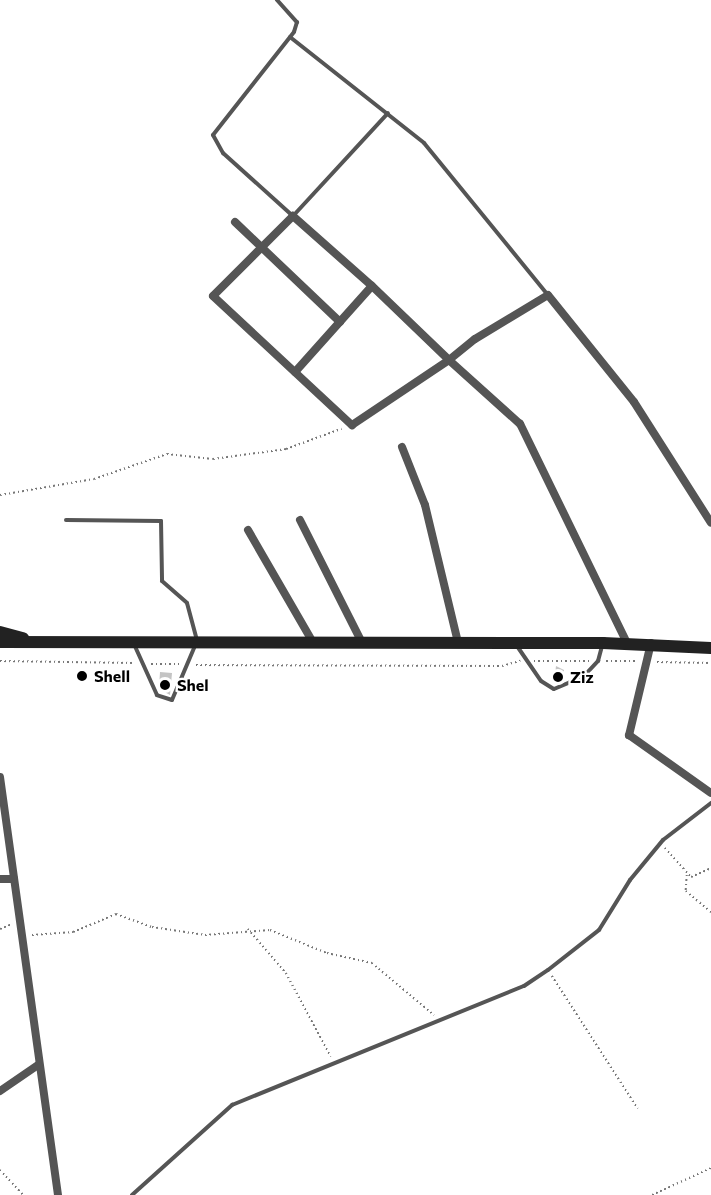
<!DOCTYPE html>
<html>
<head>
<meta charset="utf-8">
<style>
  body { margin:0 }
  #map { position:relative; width:711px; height:1195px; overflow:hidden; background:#fff; font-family:Commissioner,sans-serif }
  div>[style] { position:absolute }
  .building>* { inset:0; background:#c4c4c4 }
  .path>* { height:1.5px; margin-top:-0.75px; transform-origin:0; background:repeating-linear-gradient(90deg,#777 0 1.5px,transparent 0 4.5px) }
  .service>* { height:4px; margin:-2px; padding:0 2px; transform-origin:2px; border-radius:2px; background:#555 }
  .minor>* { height:8px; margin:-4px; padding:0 4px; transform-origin:4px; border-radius:4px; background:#555 }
  .secondary>* { height:12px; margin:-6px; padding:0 6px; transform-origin:6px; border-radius:6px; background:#222 }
  .dots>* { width:16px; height:16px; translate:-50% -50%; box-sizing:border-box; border:3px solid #fff; border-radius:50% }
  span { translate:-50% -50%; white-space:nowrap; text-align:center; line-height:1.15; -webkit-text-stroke:4.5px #fff; paint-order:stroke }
  .poi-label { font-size:16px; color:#000; font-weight:700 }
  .left { translate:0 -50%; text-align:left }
</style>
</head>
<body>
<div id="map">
  <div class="building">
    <div style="clip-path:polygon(556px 666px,564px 670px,564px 680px,554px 684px)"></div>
    <div style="clip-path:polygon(160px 672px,172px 673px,170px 695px,159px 689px)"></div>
  </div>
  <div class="path">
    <div style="left:0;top:495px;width:95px;rotate:-9.7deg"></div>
    <div style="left:94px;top:479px;width:77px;rotate:-18.9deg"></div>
    <div style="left:167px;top:454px;width:46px;rotate:6.2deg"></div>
    <div style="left:213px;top:459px;width:74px;rotate:-7.8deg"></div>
    <div style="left:286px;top:449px;width:59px;rotate:-20deg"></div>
    <div style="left:0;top:661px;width:134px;rotate:0.9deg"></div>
    <div style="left:534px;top:661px;width:55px"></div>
    <div style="left:606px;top:661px;width:31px"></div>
    <div style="left:657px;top:662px;width:54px;rotate:1.1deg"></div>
    <div style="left:151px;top:664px;width:28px"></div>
    <div style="left:196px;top:665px;width:306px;rotate:0.2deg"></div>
    <div style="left:502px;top:666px;width:19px;rotate:-16deg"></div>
    <div style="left:665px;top:848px;width:39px;rotate:48deg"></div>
    <div style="left:691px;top:877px;width:22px;rotate:-24deg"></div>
    <div style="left:687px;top:875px;width:16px;rotate:94deg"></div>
    <div style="left:686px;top:891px;width:33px;rotate:40deg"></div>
    <div style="left:0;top:929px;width:13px;rotate:-23deg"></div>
    <div style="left:248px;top:929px;width:58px;rotate:49.2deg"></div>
    <div style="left:286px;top:973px;width:95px;rotate:61.8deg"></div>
    <div style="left:32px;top:935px;width:41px;rotate:-4.2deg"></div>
    <div style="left:73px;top:932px;width:47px;rotate:-22.7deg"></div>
    <div style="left:116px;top:914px;width:38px;rotate:20deg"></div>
    <div style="left:152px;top:927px;width:54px;rotate:8.6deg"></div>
    <div style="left:205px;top:935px;width:65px;rotate:-4.4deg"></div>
    <div style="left:270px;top:930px;width:61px;rotate:22deg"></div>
    <div style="left:327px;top:953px;width:46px;rotate:12.5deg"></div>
    <div style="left:372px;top:963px;width:81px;rotate:40deg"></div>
    <div style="left:552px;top:976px;width:158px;rotate:57.1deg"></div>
    <div style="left:0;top:1170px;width:34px;rotate:47deg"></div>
    <div style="left:652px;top:1195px;width:65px;rotate:-24.6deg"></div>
  </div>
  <div class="service">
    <div style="left:277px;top:0;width:30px;rotate:48deg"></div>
    <div style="left:297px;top:22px;width:10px;rotate:107deg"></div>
    <div style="left:294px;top:32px;width:131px;rotate:128.2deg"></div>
    <div style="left:213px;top:135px;width:21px;rotate:61deg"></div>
    <div style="left:223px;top:153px;width:94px;rotate:42deg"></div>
    <div style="left:293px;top:216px;width:140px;rotate:-47.3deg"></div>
    <div style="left:290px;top:37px;width:171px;rotate:38.3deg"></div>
    <div style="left:424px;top:143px;width:196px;rotate:50.8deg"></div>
    <div style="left:66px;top:520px;width:95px;rotate:0.6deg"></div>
    <div style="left:161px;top:521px;width:60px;rotate:89deg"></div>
    <div style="left:162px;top:581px;width:33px;rotate:41deg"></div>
    <div style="left:187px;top:603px;width:39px;rotate:75deg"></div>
    <div style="left:197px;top:641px;width:64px;rotate:113deg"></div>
    <div style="left:172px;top:700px;width:16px;rotate:-162deg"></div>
    <div style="left:157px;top:695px;width:56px;rotate:-114.3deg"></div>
    <div style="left:517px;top:646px;width:42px;rotate:55.6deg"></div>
    <div style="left:541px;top:681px;width:15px;rotate:32deg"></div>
    <div style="left:554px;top:689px;width:33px;rotate:-23deg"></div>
    <div style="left:584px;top:676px;width:21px;rotate:-47deg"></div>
    <div style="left:598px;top:661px;width:16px;rotate:-75deg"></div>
    <div style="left:132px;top:1195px;width:135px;rotate:-42deg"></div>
    <div style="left:232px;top:1105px;width:315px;rotate:-22.2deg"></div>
    <div style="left:524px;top:986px;width:29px;rotate:-34deg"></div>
    <div style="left:548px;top:970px;width:65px;rotate:-38.1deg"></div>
    <div style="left:599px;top:930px;width:59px;rotate:-58.2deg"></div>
    <div style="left:630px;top:880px;width:52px;rotate:-50.5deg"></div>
    <div style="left:663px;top:840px;width:61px;rotate:-37.6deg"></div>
  </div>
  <div class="minor">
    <div style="left:235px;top:222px;width:145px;rotate:43.6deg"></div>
    <div style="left:295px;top:372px;width:115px;rotate:-48.2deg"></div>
    <div style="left:402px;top:447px;width:62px;rotate:68.4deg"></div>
    <div style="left:425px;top:505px;width:141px;rotate:76.5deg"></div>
    <div style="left:300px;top:520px;width:136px;rotate:63.2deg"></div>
    <div style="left:248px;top:530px;width:128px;rotate:60deg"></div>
    <div style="left:627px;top:643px;width:244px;rotate:-116deg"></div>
    <div style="left:520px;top:424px;width:96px;rotate:-138deg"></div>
    <div style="left:449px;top:360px;width:107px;rotate:-136.1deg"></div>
    <div style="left:372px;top:286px;width:106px;rotate:-138.5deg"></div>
    <div style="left:293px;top:216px;width:113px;rotate:135deg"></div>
    <div style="left:213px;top:296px;width:190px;rotate:42.9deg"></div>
    <div style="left:352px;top:425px;width:117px;rotate:-33.8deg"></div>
    <div style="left:449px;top:360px;width:33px;rotate:-39deg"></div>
    <div style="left:475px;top:339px;width:85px;rotate:-31.1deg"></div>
    <div style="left:548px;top:295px;width:137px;rotate:51.2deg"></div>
    <div style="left:634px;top:402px;width:143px;rotate:57.5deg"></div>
    <div style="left:651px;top:643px;width:95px;rotate:103.4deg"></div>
    <div style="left:629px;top:735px;width:100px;rotate:35.3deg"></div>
    <div style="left:0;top:777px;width:422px;rotate:82.1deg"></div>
    <div style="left:0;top:879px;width:14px"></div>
    <div style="left:0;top:1091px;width:46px;rotate:-34.4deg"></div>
  </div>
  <div class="secondary">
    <div style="left:0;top:632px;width:24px;rotate:15deg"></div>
    <div style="left:0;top:642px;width:603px;rotate:0.1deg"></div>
    <div style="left:603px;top:643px;width:108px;rotate:2.7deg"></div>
  </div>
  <div class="dots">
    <div style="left:82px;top:676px;background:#000"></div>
    <div style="left:558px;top:677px;background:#000"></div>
    <div style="left:165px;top:685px;background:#000"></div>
  </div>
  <div class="poi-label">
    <span class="left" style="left:94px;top:676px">Shell</span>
    <span class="left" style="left:570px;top:677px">Ziz</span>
    <span class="left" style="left:177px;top:685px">Shel</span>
  </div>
</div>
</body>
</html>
